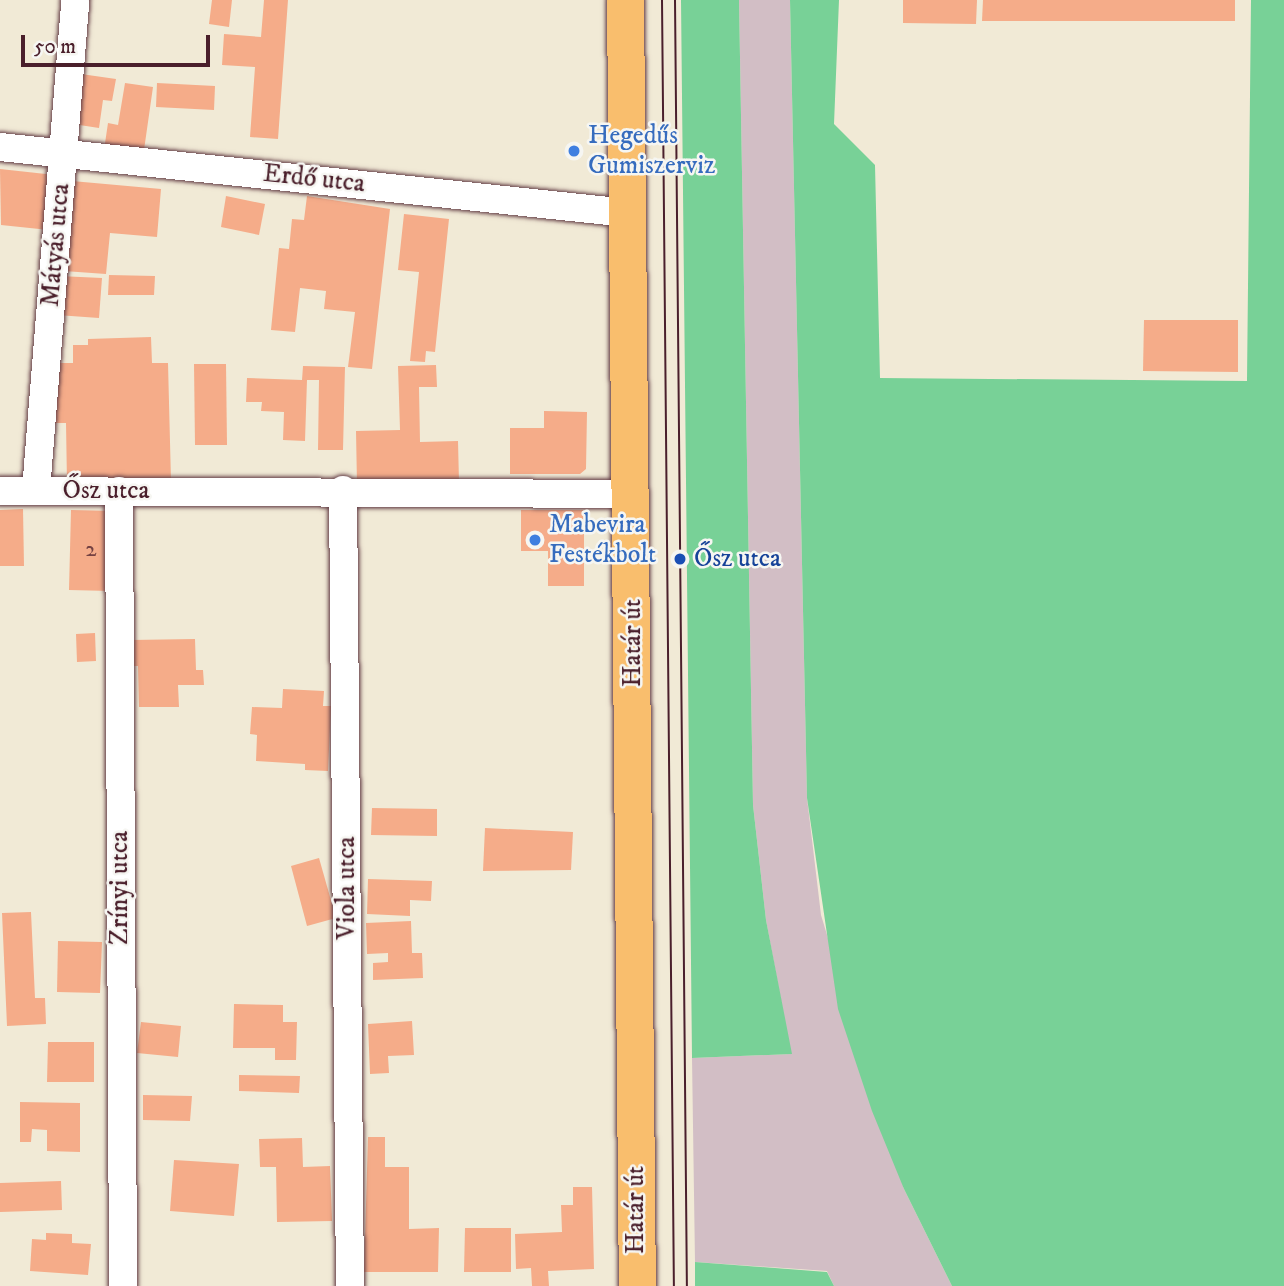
<!DOCTYPE html>
<html>
<head>
<meta charset="utf-8">
<style>
  body { margin:0 }
  #map { position:relative; width:1284px; height:1286px; overflow:hidden; background:#f1ead6; font-family:"IM FELL DW Pica",serif }
  div>[style] { position:absolute }
  .industrial>* { inset:0; background:#d2bec5 }
  .green>* { inset:0; background:#78d197 }
  .building>* { inset:0; background:#f5ac89 }
  .roads { filter:drop-shadow(0 0 2px #633d45) drop-shadow(0 0 2px #633d45) }
  .minor>* { height:28px; margin:-14px; padding:0 14px; transform-origin:14px; border-radius:14px; background:#fff }
  .major>* { height:37px; margin:-18.5px; padding:0 18.5px; transform-origin:18.5px; border-radius:18.5px; background:#f9be6d }
  .tram>* { height:2px; margin:-1px; padding:0 1px; transform-origin:1px; border-radius:1px; background:#4a1f2b }
  .dots>* { width:19px; height:19px; translate:-50% -50%; box-sizing:border-box; border:4px solid #f6f6f2; border-radius:50% }
  span { translate:-50% -50%; white-space:nowrap; text-align:center; line-height:1.15; -webkit-text-stroke:5px #f6f6f2; paint-order:stroke }
  .number-label { font-size:23px; color:#754242 }
  .number-label span { -webkit-text-stroke-width:0 }
  .shop-label { font-size:26px; color:#366cbe }
  .left { translate:0 -50%; text-align:left }
  .street-label { font-size:26px; color:#4a1f2b }
  .transit-label { font-size:26px; color:#164399 }
  .scale { position:absolute; left:21px; top:35px; width:189px; height:32px; box-sizing:border-box; border:4px solid #4a1f2b; border-top:0; padding-left:9px; font-size:21px; line-height:24px; white-space:nowrap; color:#4a1f2b; -webkit-text-stroke:5px #f6f6f2; paint-order:stroke }
</style>
</head>
<body>
<div id="map">
  <div class="industrial">
    <div style="clip-path:polygon(739px 0,790px 0,807px 798px,821px 915px,904px 1189px,952px 1286px,834px 1286px,827px 1271px,695px 1262px,692px 1058px,791px 1054px,766px 920px,753px 805px)"></div>
  </div>
  <div class="green">
    <div style="clip-path:polygon(681px 0,739px 0,753px 805px,766px 920px,792px 1054px,692px 1058px)"></div>
    <div style="clip-path:polygon(790px 0,839px 0,834px 124px,875px 165px,880px 378px,1247px 381px,1251px 0,1284px 0,1284px 1286px,952px 1286px,904px 1189px,872px 1111px,838px 1009px,807px 798px)"></div>
    <div style="clip-path:polygon(695px 1262px,827px 1272px,834px 1286px,695px 1286px)"></div>
  </div>
  <div class="building">
    <div style="clip-path:polygon(212px 0,232px 0,229px 27px,209px 24px)"></div>
    <div style="clip-path:polygon(264px 0,288px 0,278px 139px,250px 137px,255px 67px,222px 65px,224px 34px,261px 37px)"></div>
    <div style="clip-path:polygon(903px 0,977px 0,976px 24px,903px 23px)"></div>
    <div style="clip-path:polygon(983px 0,1235px 0,1235px 21px,982px 21px)"></div>
    <div style="clip-path:polygon(81px 74px,116px 79px,112px 101px,103px 100px,99px 128px,73px 124px)"></div>
    <div style="clip-path:polygon(125px 83px,153px 87px,143px 157px,104px 150px,108px 123px,118px 125px)"></div>
    <div style="clip-path:polygon(157px 83px,215px 86px,214px 110px,156px 107px)"></div>
    <div style="clip-path:polygon(0 169px,55px 175px,49px 230px,1px 225px)"></div>
    <div style="clip-path:polygon(72px 181px,161px 189px,157px 237px,110px 233px,106px 274px,64px 271px)"></div>
    <div style="clip-path:polygon(226px 196px,265px 204px,259px 235px,221px 227px)"></div>
    <div style="clip-path:polygon(307px 196px,390px 209px,372px 369px,348px 367px,355px 312px,324px 309px,326px 291px,300px 288px,295px 332px,271px 330px,279px 248px,289px 249px,292px 219px,304px 220px)"></div>
    <div style="clip-path:polygon(404px 214px,449px 219px,435px 352px,426px 351px,425px 362px,410px 361px,419px 272px,398px 270px)"></div>
    <div style="clip-path:polygon(109px 275px,155px 276px,154px 295px,108px 295px)"></div>
    <div style="clip-path:polygon(59px 276px,102px 278px,99px 318px,57px 315px)"></div>
    <div style="clip-path:polygon(1144px 320px,1238px 320px,1238px 372px,1143px 371px)"></div>
    <div style="clip-path:polygon(151px 337px,152px 363px,168px 363px,171px 481px,67px 484px,66px 423px,51px 423px,57px 363px,73px 363px,73px 345px,88px 345px,88px 339px)"></div>
    <div style="clip-path:polygon(194px 364px,226px 364px,227px 445px,195px 445px)"></div>
    <div style="clip-path:polygon(436px 365px,437px 387px,419px 387px,420px 442px,458px 441px,459px 482px,357px 485px,356px 431px,400px 430px,398px 366px)"></div>
    <div style="clip-path:polygon(303px 366px,345px 367px,343px 450px,318px 450px,319px 380px,307px 380px,305px 441px,283px 440px,284px 412px,261px 411px,262px 402px,246px 402px,247px 378px,302px 380px)"></div>
    <div style="clip-path:polygon(544px 411px,587px 412px,586px 469px,580px 474px,510px 474px,510px 428px,544px 428px)"></div>
    <div style="clip-path:polygon(23px 509px,24px 566px,0 566px,0 510px)"></div>
    <div style="clip-path:polygon(71px 510px,113px 511px,111px 591px,69px 590px)"></div>
    <div style="clip-path:polygon(521px 510px,584px 510px,584px 586px,548px 586px,548px 551px,521px 551px)"></div>
    <div style="clip-path:polygon(95px 633px,96px 661px,77px 662px,76px 634px)"></div>
    <div style="clip-path:polygon(195px 639px,196px 670px,203px 670px,204px 685px,178px 685px,179px 707px,139px 707px,138px 666px,132px 666px,131px 640px)"></div>
    <div style="clip-path:polygon(283px 689px,324px 691px,323px 706px,331px 706px,328px 771px,305px 770px,305px 764px,256px 761px,257px 735px,250px 734px,252px 707px,282px 708px)"></div>
    <div style="clip-path:polygon(372px 808px,437px 809px,437px 836px,371px 835px)"></div>
    <div style="clip-path:polygon(485px 828px,573px 832px,571px 870px,483px 871px)"></div>
    <div style="clip-path:polygon(319px 858px,336px 918px,307px 926px,291px 866px)"></div>
    <div style="clip-path:polygon(368px 879px,432px 881px,431px 901px,410px 900px,410px 916px,367px 914px)"></div>
    <div style="clip-path:polygon(31px 912px,35px 998px,45px 998px,46px 1024px,7px 1026px,2px 913px)"></div>
    <div style="clip-path:polygon(411px 921px,412px 953px,422px 953px,423px 978px,373px 980px,373px 963px,388px 962px,388px 953px,367px 954px,366px 923px)"></div>
    <div style="clip-path:polygon(58px 941px,102px 942px,100px 993px,57px 992px)"></div>
    <div style="clip-path:polygon(234px 1004px,283px 1005px,283px 1022px,297px 1022px,296px 1060px,275px 1060px,275px 1048px,233px 1048px)"></div>
    <div style="clip-path:polygon(412px 1021px,414px 1055px,388px 1056px,389px 1073px,370px 1074px,368px 1024px)"></div>
    <div style="clip-path:polygon(141px 1022px,181px 1026px,178px 1057px,137px 1053px)"></div>
    <div style="clip-path:polygon(48px 1042px,94px 1042px,94px 1082px,47px 1082px)"></div>
    <div style="clip-path:polygon(239px 1075px,300px 1076px,299px 1093px,239px 1091px)"></div>
    <div style="clip-path:polygon(143px 1095px,192px 1096px,190px 1121px,143px 1120px)"></div>
    <div style="clip-path:polygon(20px 1102px,80px 1103px,80px 1152px,47px 1151px,47px 1130px,32px 1129px,31px 1142px,20px 1142px)"></div>
    <div style="clip-path:polygon(368px 1137px,385px 1137px,385px 1167px,409px 1167px,409px 1229px,439px 1228px,438px 1272px,364px 1272px)"></div>
    <div style="clip-path:polygon(302px 1138px,303px 1167px,330px 1166px,332px 1221px,277px 1222px,276px 1167px,260px 1167px,259px 1139px)"></div>
    <div style="clip-path:polygon(174px 1160px,239px 1164px,234px 1216px,170px 1211px)"></div>
    <div style="clip-path:polygon(61px 1181px,62px 1210px,0 1212px,0 1183px)"></div>
    <div style="clip-path:polygon(573px 1187px,592px 1187px,594px 1269px,548px 1271px,549px 1286px,532px 1286px,531px 1268px,516px 1269px,515px 1234px,562px 1232px,561px 1205px,573px 1205px)"></div>
    <div style="clip-path:polygon(465px 1228px,511px 1228px,511px 1272px,464px 1272px)"></div>
    <div style="clip-path:polygon(46px 1233px,72px 1234px,72px 1243px,91px 1244px,88px 1275px,30px 1271px,32px 1239px,46px 1240px)"></div>
  </div>
  <div class="roads">
    <div class="minor">
      <div style="left:0;top:147px;width:631px;rotate:6deg"></div>
      <div style="left:36px;top:490px;width:492px;rotate:-85.4deg"></div>
      <div style="left:343px;top:490px;width:796px;rotate:89.5deg"></div>
      <div style="left:0;top:491px;width:632px;rotate:0.27deg"></div>
      <div style="left:119px;top:491px;width:795px;rotate:89.71deg"></div>
    </div>
    <div class="major">
      <div style="left:625px;top:0;width:1286px;rotate:89.47deg"></div>
    </div>
  </div>
  <div class="tram">
    <div style="left:662px;top:0;width:1286px;rotate:89.47deg"></div>
    <div style="left:675px;top:0;width:1286px;rotate:89.47deg"></div>
  </div>
  <div class="dots">
    <div style="left:574px;top:151px;background:#3f7fe0"></div>
    <div style="left:535px;top:540px;background:#3f7fe0"></div>
    <div style="left:680px;top:559px;background:#1a4fb4"></div>
  </div>
  <div class="number-label">
    <span style="left:91px;top:550px">2</span>
  </div>
  <div class="shop-label">
    <span class="left" style="left:588px;top:151px">Hegedűs<br>Gumiszerviz</span>
    <span class="left" style="left:549px;top:540px">Mabevira<br>Festékbolt</span>
  </div>
  <div class="street-label">
    <span style="left:314px;top:179px;rotate:6deg">Erdő utca</span>
    <span style="left:56px;top:245px;rotate:-85deg">Mátyás utca</span>
    <span style="left:106px;top:491px">Ősz utca</span>
    <span style="left:633px;top:643px;rotate:-90deg">Határ út</span>
    <span style="left:120px;top:888px;rotate:-90deg">Zrínyi utca</span>
    <span style="left:347px;top:888px;rotate:-90deg">Viola utca</span>
    <span style="left:636px;top:1210px;rotate:-90deg">Határ út</span>
  </div>
  <div class="transit-label">
    <span class="left" style="left:694px;top:559px">Ősz utca</span>
  </div>
  <div class="scale">50 m</div>
</div>
</body>
</html>
